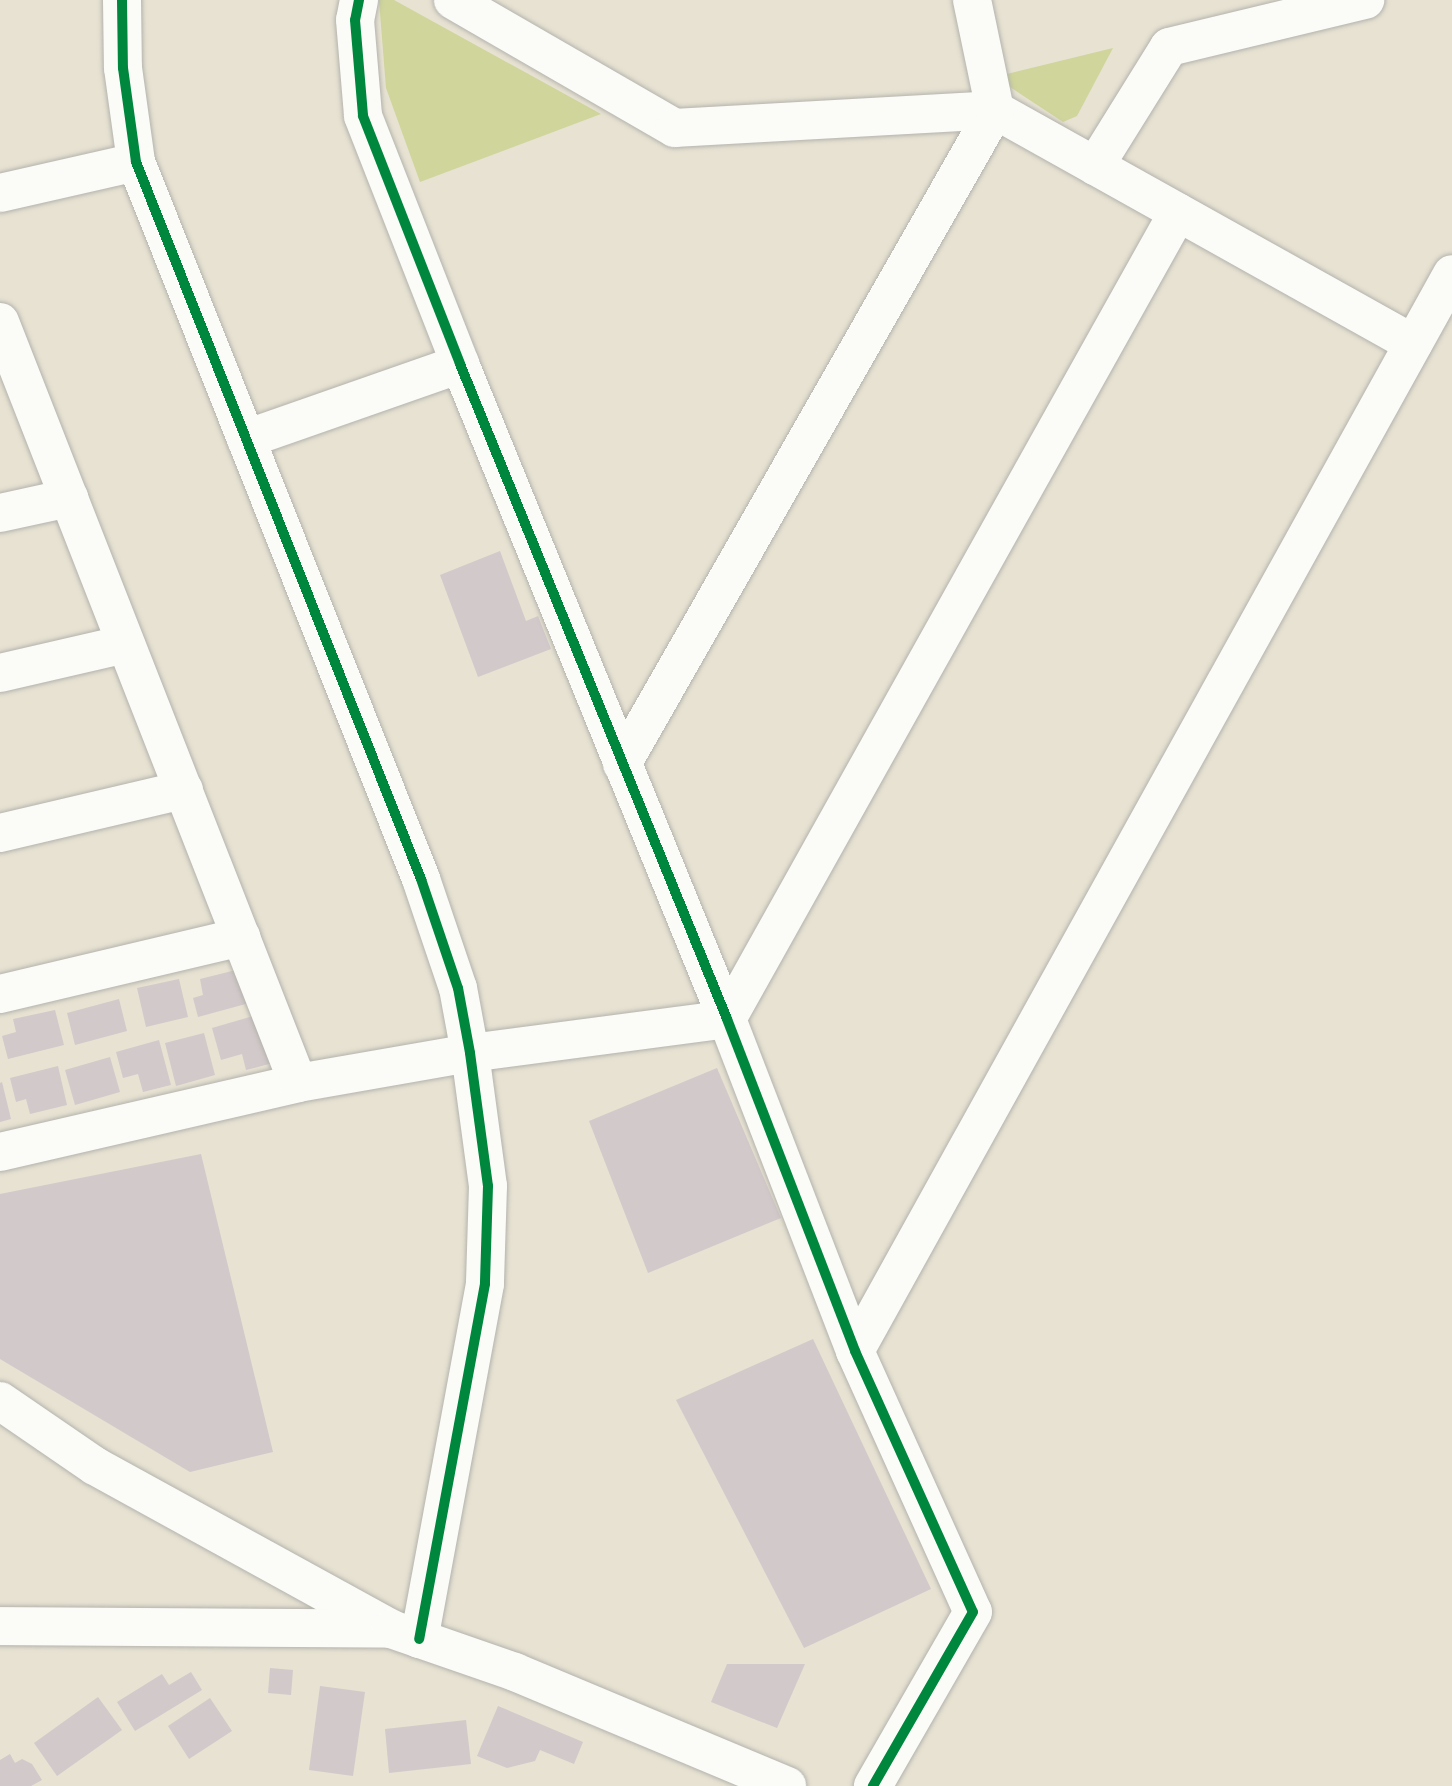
<!DOCTYPE html>
<html>
<head>
<meta charset="utf-8">
<style>
  body { margin:0 }
  #map { position:relative; width:1452px; height:1786px; overflow:hidden; background:#e7e2d2; font-family:Itim,sans-serif }
  div>[style] { position:absolute }
  .green>* { inset:0; background:#cfd59b }
  .building>* { inset:0; background:#d2c9ca }
  .roads { filter:drop-shadow(0 0 2px #b4b3ad) drop-shadow(0 0 2px #b4b3ad) }
  .minor>* { height:38px; margin:-19px; padding:0 19px; transform-origin:19px; border-radius:19px; background:#fbfbf8 }
  .tertiary>* { height:38px; margin:-19px; padding:0 19px; transform-origin:19px; border-radius:19px; background:#fbfbf8 }
  .cycleway>* { height:10px; margin:-5px; padding:0 5px; transform-origin:5px; border-radius:5px; background:#00873e }
  span { translate:-50% -50%; white-space:nowrap; text-align:center; line-height:1.15; -webkit-text-stroke:5px #fcf5e5; paint-order:stroke }
</style>
</head>
<body>
<div id="map">
  <div class="green">
    <div style="clip-path:polygon(379px 0,394px 0,601px 114px,420px 182px,386px 88px)"></div>
    <div style="clip-path:polygon(1113px 48px,1077px 116px,1063px 122px,995px 77px)"></div>
  </div>
  <div class="building">
    <div style="clip-path:polygon(500px 551px,526px 621px,538px 616px,551px 649px,478px 677px,440px 575px)"></div>
    <div style="clip-path:polygon(244px 968px,253px 1002px,198px 1017px,193px 998px,203px 995px,200px 979px)"></div>
    <div style="clip-path:polygon(179px 979px,188px 1017px,146px 1027px,137px 988px)"></div>
    <div style="clip-path:polygon(119px 999px,127px 1031px,75px 1045px,67px 1013px)"></div>
    <div style="clip-path:polygon(55px 1010px,64px 1045px,8px 1059px,2px 1036px,16px 1032px,13px 1019px)"></div>
    <div style="clip-path:polygon(260px 1014px,273px 1063px,246px 1070px,242px 1054px,221px 1060px,212px 1028px)"></div>
    <div style="clip-path:polygon(204px 1033px,215px 1075px,176px 1086px,165px 1043px)"></div>
    <div style="clip-path:polygon(159px 1040px,171px 1085px,143px 1092px,138px 1074px,123px 1078px,116px 1052px)"></div>
    <div style="clip-path:polygon(110px 1057px,120px 1092px,75px 1105px,65px 1070px)"></div>
    <div style="clip-path:polygon(58px 1066px,67px 1105px,30px 1114px,26px 1099px,16px 1102px,10px 1078px)"></div>
    <div style="clip-path:polygon(717px 1068px,781px 1218px,648px 1273px,589px 1121px)"></div>
    <div style="clip-path:polygon(2px 1082px,11px 1119px,0 1122px,0 1083px)"></div>
    <div style="clip-path:polygon(201px 1154px,273px 1452px,190px 1472px,0 1359px,0 1194px)"></div>
    <div style="clip-path:polygon(813px 1339px,931px 1589px,804px 1648px,676px 1400px)"></div>
    <div style="clip-path:polygon(727px 1664px,805px 1664px,777px 1728px,711px 1702px)"></div>
    <div style="clip-path:polygon(270px 1668px,293px 1670px,291px 1695px,268px 1693px)"></div>
    <div style="clip-path:polygon(191px 1672px,202px 1690px,135px 1731px,117px 1702px,162px 1674px,169px 1685px)"></div>
    <div style="clip-path:polygon(320px 1686px,365px 1692px,353px 1776px,309px 1770px)"></div>
    <div style="clip-path:polygon(98px 1697px,122px 1730px,57px 1776px,34px 1743px)"></div>
    <div style="clip-path:polygon(210px 1698px,232px 1731px,189px 1759px,168px 1726px)"></div>
    <div style="clip-path:polygon(498px 1706px,583px 1742px,574px 1764px,540px 1750px,535px 1761px,507px 1768px,477px 1756px)"></div>
    <div style="clip-path:polygon(466px 1720px,471px 1764px,389px 1773px,385px 1729px)"></div>
    <div style="clip-path:polygon(10px 1754px,15px 1763px,22px 1759px,32px 1764px,42px 1780px,31px 1786px,0 1786px,0 1760px)"></div>
  </div>
  <div class="roads">
    <div class="minor">
      <div style="left:359px;top:0;width:20px;rotate:101deg"></div>
      <div style="left:355px;top:20px;width:96px;rotate:85.2deg"></div>
      <div style="left:363px;top:116px;width:266px;rotate:68.6deg"></div>
      <div style="left:460px;top:364px;width:707px;rotate:67.82deg"></div>
      <div style="left:727px;top:1019px;width:356px;rotate:68.9deg"></div>
      <div style="left:855px;top:1351px;width:286px;rotate:65.7deg"></div>
      <div style="left:973px;top:1612px;width:201px;rotate:119.9deg"></div>
      <div style="left:453px;top:0;width:256px;rotate:30deg"></div>
      <div style="left:675px;top:128px;width:321px;rotate:-3.2deg"></div>
      <div style="left:995px;top:110px;width:479px;rotate:29.2deg"></div>
      <div style="left:1095px;top:166px;width:140px;rotate:-58.1deg"></div>
      <div style="left:1169px;top:47px;width:202px;rotate:-13.5deg"></div>
      <div style="left:0;top:193px;width:139px;rotate:-12.8deg"></div>
      <div style="left:0;top:322px;width:817px;rotate:68.62deg"></div>
      <div style="left:246px;top:439px;width:227px;rotate:-19.3deg"></div>
      <div style="left:0;top:513px;width:71px;rotate:-12.3deg"></div>
      <div style="left:0;top:673px;width:129px;rotate:-13deg"></div>
      <div style="left:622px;top:764px;width:753px;rotate:-60.3deg"></div>
      <div style="left:995px;top:110px;width:112px;rotate:-101.8deg"></div>
      <div style="left:0;top:833px;width:189px;rotate:-13.2deg"></div>
      <div style="left:0;top:994px;width:248px;rotate:-13.3deg"></div>
      <div style="left:0;top:1152px;width:306px;rotate:-13deg"></div>
      <div style="left:298px;top:1083px;width:175px;rotate:-9.9deg"></div>
      <div style="left:470px;top:1053px;width:259px;rotate:-7.5deg"></div>
      <div style="left:727px;top:1019px;width:924px;rotate:-60.8deg"></div>
      <div style="left:855px;top:1351px;width:1231px;rotate:-61deg"></div>
      <div style="left:0;top:1401px;width:115px;rotate:34.4deg"></div>
      <div style="left:95px;top:1466px;width:338px;rotate:28.8deg"></div>
    </div>
    <div class="tertiary">
      <div style="left:122px;top:0;width:68px;rotate:89.2deg"></div>
      <div style="left:123px;top:68px;width:95px;rotate:82.1deg"></div>
      <div style="left:136px;top:162px;width:772px;rotate:68.32deg"></div>
      <div style="left:421px;top:879px;width:115px;rotate:71.3deg"></div>
      <div style="left:458px;top:988px;width:66px;rotate:79.5deg"></div>
      <div style="left:470px;top:1053px;width:134px;rotate:82.3deg"></div>
      <div style="left:488px;top:1186px;width:98px;rotate:91.8deg"></div>
      <div style="left:485px;top:1284px;width:361px;rotate:100.5deg"></div>
      <div style="left:0;top:1626px;width:391px;rotate:0.4deg"></div>
      <div style="left:391px;top:1629px;width:131px;rotate:19.1deg"></div>
      <div style="left:515px;top:1672px;width:295px;rotate:22.7deg"></div>
    </div>
  </div>
  <div class="cycleway">
    <div style="left:122px;top:0;width:68px;rotate:89.2deg"></div>
    <div style="left:123px;top:68px;width:95px;rotate:82.1deg"></div>
    <div style="left:136px;top:162px;width:772px;rotate:68.32deg"></div>
    <div style="left:421px;top:879px;width:115px;rotate:71.3deg"></div>
    <div style="left:458px;top:988px;width:66px;rotate:79.5deg"></div>
    <div style="left:470px;top:1053px;width:134px;rotate:82.3deg"></div>
    <div style="left:488px;top:1186px;width:98px;rotate:91.8deg"></div>
    <div style="left:485px;top:1284px;width:361px;rotate:100.5deg"></div>
    <div style="left:359px;top:0;width:20px;rotate:101deg"></div>
    <div style="left:355px;top:20px;width:96px;rotate:85.2deg"></div>
    <div style="left:363px;top:116px;width:266px;rotate:68.6deg"></div>
    <div style="left:460px;top:364px;width:707px;rotate:67.82deg"></div>
    <div style="left:727px;top:1019px;width:356px;rotate:68.9deg"></div>
    <div style="left:855px;top:1351px;width:286px;rotate:65.7deg"></div>
    <div style="left:973px;top:1612px;width:201px;rotate:119.9deg"></div>
  </div>
</div>
</body>
</html>
